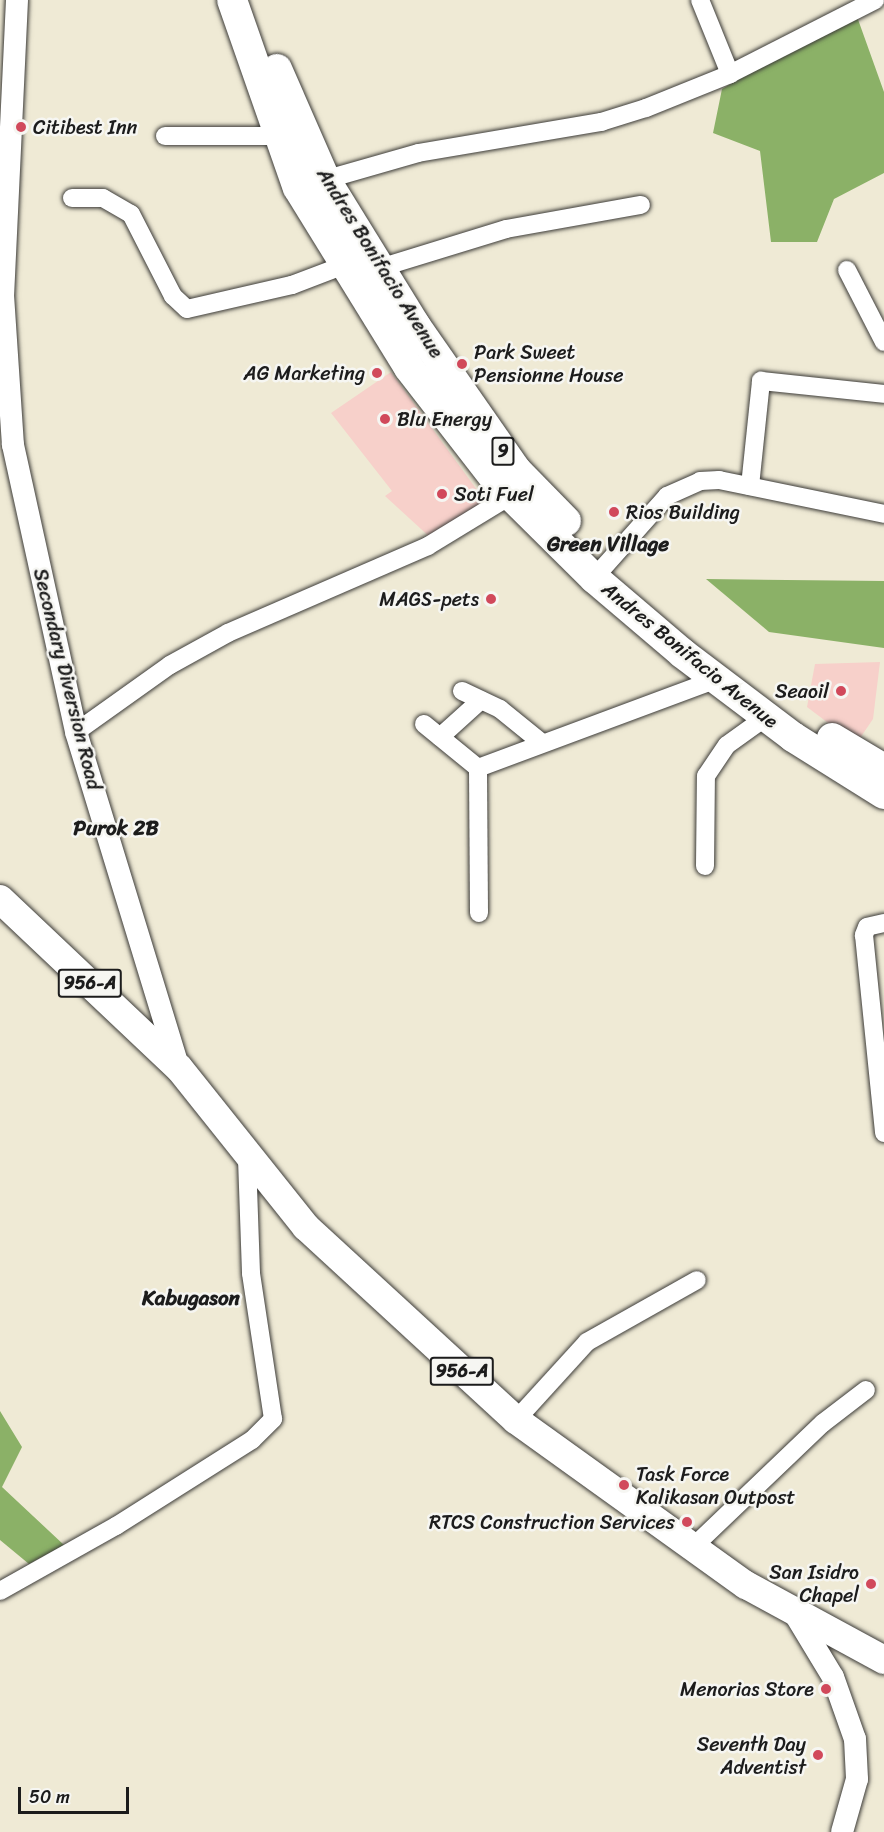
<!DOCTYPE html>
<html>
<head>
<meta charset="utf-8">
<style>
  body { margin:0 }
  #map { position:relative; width:884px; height:1832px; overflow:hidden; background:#efead5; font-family:Sriracha,sans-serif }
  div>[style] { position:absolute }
  .built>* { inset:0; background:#f7d0ca }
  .forest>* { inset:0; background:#8bb167 }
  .roads { filter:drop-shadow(0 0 2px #3c3b38) drop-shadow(0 0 2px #3c3b38) }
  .minor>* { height:18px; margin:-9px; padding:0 9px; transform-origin:9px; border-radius:9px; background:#fff }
  .tertiary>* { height:22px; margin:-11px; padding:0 11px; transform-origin:11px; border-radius:11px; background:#fff }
  .primary>* { height:28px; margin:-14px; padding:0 14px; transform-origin:14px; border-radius:14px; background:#fff }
  .trunk>* { height:30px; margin:-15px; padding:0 15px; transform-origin:15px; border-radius:15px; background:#fff }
  .dots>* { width:16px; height:16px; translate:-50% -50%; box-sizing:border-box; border:3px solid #f6f6f2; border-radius:50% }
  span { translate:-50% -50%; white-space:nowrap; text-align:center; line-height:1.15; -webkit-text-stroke:5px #f6f6f2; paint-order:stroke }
  .shield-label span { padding:2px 4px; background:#f6f6f2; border:2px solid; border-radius:4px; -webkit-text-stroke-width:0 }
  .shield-label { font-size:18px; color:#1c1c1c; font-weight:700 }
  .poi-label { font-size:20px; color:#1c1c1c }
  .left { translate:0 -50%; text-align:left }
  .right { translate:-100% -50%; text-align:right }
  .street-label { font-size:20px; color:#1c1c1c }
  .neighbourhood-label { font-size:21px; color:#1c1c1c; font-weight:700 }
  .scale { position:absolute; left:18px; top:1787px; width:111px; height:27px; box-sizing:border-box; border:3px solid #1c1c1c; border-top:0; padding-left:8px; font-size:18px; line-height:21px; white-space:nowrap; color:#1c1c1c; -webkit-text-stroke:4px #f6f6f2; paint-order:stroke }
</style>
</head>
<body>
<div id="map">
  <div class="built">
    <div style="clip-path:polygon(391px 372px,488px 505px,433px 540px,385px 496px,392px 491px,331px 413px)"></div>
    <div style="clip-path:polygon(880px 662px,873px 719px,856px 744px,807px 707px,815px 664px)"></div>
  </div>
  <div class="forest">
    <div style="clip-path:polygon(855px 11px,884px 92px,884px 173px,834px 199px,817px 242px,771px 242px,760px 151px,713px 133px,722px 89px)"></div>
    <div style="clip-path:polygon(706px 579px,884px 581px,884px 648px,769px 632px)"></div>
    <div style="clip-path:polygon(0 1411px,22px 1447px,2px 1487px,64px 1545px,29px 1564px,0 1540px)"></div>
  </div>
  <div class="roads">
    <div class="minor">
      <div style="left:700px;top:0;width:80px;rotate:67.9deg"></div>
      <div style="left:165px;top:136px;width:115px"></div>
      <div style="left:317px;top:182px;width:105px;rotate:-16deg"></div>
      <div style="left:418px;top:153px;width:186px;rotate:-9.6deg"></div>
      <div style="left:601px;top:122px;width:47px;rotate:-17.3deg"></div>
      <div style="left:646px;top:108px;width:91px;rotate:-22deg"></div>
      <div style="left:730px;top:74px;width:163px;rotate:-27deg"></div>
      <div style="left:72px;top:198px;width:31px"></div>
      <div style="left:103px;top:198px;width:32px;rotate:30deg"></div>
      <div style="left:131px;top:214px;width:92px;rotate:62.9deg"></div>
      <div style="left:173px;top:296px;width:19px;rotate:43deg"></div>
      <div style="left:187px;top:309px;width:108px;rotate:-12.9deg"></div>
      <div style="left:292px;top:285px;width:53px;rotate:-20.8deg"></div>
      <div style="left:373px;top:270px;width:139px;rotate:-17.1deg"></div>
      <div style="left:506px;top:229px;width:137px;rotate:-10.1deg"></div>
      <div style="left:847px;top:270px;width:81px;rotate:62.8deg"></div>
      <div style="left:750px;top:486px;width:106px;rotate:-84deg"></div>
      <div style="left:761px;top:381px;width:124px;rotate:6deg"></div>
      <div style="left:594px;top:578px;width:110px;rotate:-48.3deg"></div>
      <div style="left:667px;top:496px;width:36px;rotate:-24deg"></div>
      <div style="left:700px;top:481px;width:19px;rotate:-3deg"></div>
      <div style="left:719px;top:480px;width:168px;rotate:11.6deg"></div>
      <div style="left:462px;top:691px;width:42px;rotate:25.3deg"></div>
      <div style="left:500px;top:709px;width:54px;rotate:39deg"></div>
      <div style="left:424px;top:724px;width:70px;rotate:39.2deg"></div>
      <div style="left:76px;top:732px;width:115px;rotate:-35.5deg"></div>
      <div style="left:170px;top:665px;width:66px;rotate:-28.9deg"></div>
      <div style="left:228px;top:633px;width:218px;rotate:-23.5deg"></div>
      <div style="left:428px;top:546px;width:96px;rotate:-31.4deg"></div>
      <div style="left:440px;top:737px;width:55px;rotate:-42.1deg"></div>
      <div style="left:705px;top:866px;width:90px;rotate:-89.4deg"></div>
      <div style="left:706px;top:776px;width:37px;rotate:-56deg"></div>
      <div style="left:727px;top:745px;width:48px;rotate:-35.7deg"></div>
      <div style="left:479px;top:913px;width:145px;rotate:-90.4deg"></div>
      <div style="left:478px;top:768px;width:253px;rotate:-20.4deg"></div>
      <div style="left:884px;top:923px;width:17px;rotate:167deg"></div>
      <div style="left:867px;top:927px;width:9px;rotate:111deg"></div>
      <div style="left:864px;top:935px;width:199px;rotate:84.2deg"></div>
      <div style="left:516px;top:1420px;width:105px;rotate:-47.7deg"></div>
      <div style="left:587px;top:1342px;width:126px;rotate:-29.4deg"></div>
      <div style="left:691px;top:1549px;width:182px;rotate:-43.7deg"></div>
      <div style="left:823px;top:1423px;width:54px;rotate:-37.5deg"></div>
      <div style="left:0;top:1591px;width:133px;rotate:-29.3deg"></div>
      <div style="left:116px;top:1526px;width:161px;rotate:-32.3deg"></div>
      <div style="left:252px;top:1440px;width:30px;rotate:-45deg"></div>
      <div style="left:273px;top:1419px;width:148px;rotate:-98.6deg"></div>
      <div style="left:251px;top:1273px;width:116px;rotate:-92deg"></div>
    </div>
    <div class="tertiary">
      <div style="left:17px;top:0;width:295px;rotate:92.7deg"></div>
      <div style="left:3px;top:295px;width:150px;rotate:86.2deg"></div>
      <div style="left:13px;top:445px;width:294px;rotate:77.6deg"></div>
      <div style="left:76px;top:732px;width:351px;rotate:73deg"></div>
      <div style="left:796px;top:1616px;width:71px;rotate:58.8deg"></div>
      <div style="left:833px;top:1677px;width:66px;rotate:70.5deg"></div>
      <div style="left:855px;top:1739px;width:40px;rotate:87.1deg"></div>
      <div style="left:857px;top:1779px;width:55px;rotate:105.8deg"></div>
    </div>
    <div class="primary">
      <div style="left:0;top:899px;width:246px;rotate:43.4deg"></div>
      <div style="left:179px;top:1068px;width:203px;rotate:51.4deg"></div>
      <div style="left:306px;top:1227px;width:285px;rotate:42.6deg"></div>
      <div style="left:516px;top:1420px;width:283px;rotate:35.7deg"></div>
      <div style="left:746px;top:1585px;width:157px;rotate:28.5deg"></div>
    </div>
    <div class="trunk">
      <div style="left:232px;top:0;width:199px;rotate:70.7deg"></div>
      <div style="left:298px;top:188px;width:211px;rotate:58.3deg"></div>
      <div style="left:409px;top:368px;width:147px;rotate:52.2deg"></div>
      <div style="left:499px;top:484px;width:134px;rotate:44.7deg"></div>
      <div style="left:594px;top:578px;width:116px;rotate:40.4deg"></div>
      <div style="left:682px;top:653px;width:139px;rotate:37.1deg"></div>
      <div style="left:793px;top:737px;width:107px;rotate:32.1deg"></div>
      <div style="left:277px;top:69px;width:120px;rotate:66.4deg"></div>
      <div style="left:325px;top:179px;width:172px;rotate:58.3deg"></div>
      <div style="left:415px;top:325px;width:178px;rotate:55.1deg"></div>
      <div style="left:517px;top:471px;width:70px;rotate:45.6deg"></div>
      <div style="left:832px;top:738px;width:61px;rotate:30.8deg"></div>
    </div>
  </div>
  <div class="dots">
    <div style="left:21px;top:127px;background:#d1495b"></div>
    <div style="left:462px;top:364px;background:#d1495b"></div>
    <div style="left:377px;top:373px;background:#d1495b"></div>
    <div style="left:385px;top:419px;background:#d1495b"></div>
    <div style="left:442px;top:494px;background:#d1495b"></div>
    <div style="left:614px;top:512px;background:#d1495b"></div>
    <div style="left:491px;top:599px;background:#d1495b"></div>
    <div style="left:841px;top:691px;background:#d1495b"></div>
    <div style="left:624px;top:1485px;background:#d1495b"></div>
    <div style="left:687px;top:1522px;background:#d1495b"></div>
    <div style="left:871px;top:1584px;background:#d1495b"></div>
    <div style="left:826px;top:1689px;background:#d1495b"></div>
    <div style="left:818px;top:1755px;background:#d1495b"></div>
  </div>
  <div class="shield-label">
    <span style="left:503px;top:451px">9</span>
    <span style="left:90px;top:983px">956-A</span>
    <span style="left:462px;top:1371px">956-A</span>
  </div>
  <div class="poi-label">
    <span class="left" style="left:33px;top:127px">Citibest Inn</span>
    <span class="left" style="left:474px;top:364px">Park Sweet<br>Pensionne House</span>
    <span class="right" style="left:365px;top:373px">AG Marketing</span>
    <span class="left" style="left:397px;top:419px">Blu Energy</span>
    <span class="left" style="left:454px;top:494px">Soti Fuel</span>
    <span class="left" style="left:626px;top:512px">Rios Building</span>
    <span class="right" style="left:479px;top:599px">MAGS-pets</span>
    <span class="right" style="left:829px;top:691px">Seaoil</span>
    <span class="left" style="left:636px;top:1486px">Task Force<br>Kalikasan Outpost</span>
    <span class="right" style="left:675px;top:1522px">RTCS Construction Services</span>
    <span class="right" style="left:859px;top:1584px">San Isidro<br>Chapel</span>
    <span class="right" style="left:814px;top:1689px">Menorias Store</span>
    <span class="right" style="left:806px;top:1756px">Seventh Day<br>Adventist</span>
  </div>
  <div class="street-label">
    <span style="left:380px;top:263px;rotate:58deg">Andres Bonifacio Avenue</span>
    <span style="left:690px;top:655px;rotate:39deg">Andres Bonifacio Avenue</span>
    <span style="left:67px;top:679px;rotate:76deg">Secondary Diversion Road</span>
  </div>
  <div class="neighbourhood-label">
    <span style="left:608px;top:544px">Green Village</span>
    <span style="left:116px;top:828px">Purok 2B</span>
    <span style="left:191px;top:1298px">Kabugason</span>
  </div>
  <div class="scale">50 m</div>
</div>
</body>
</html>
